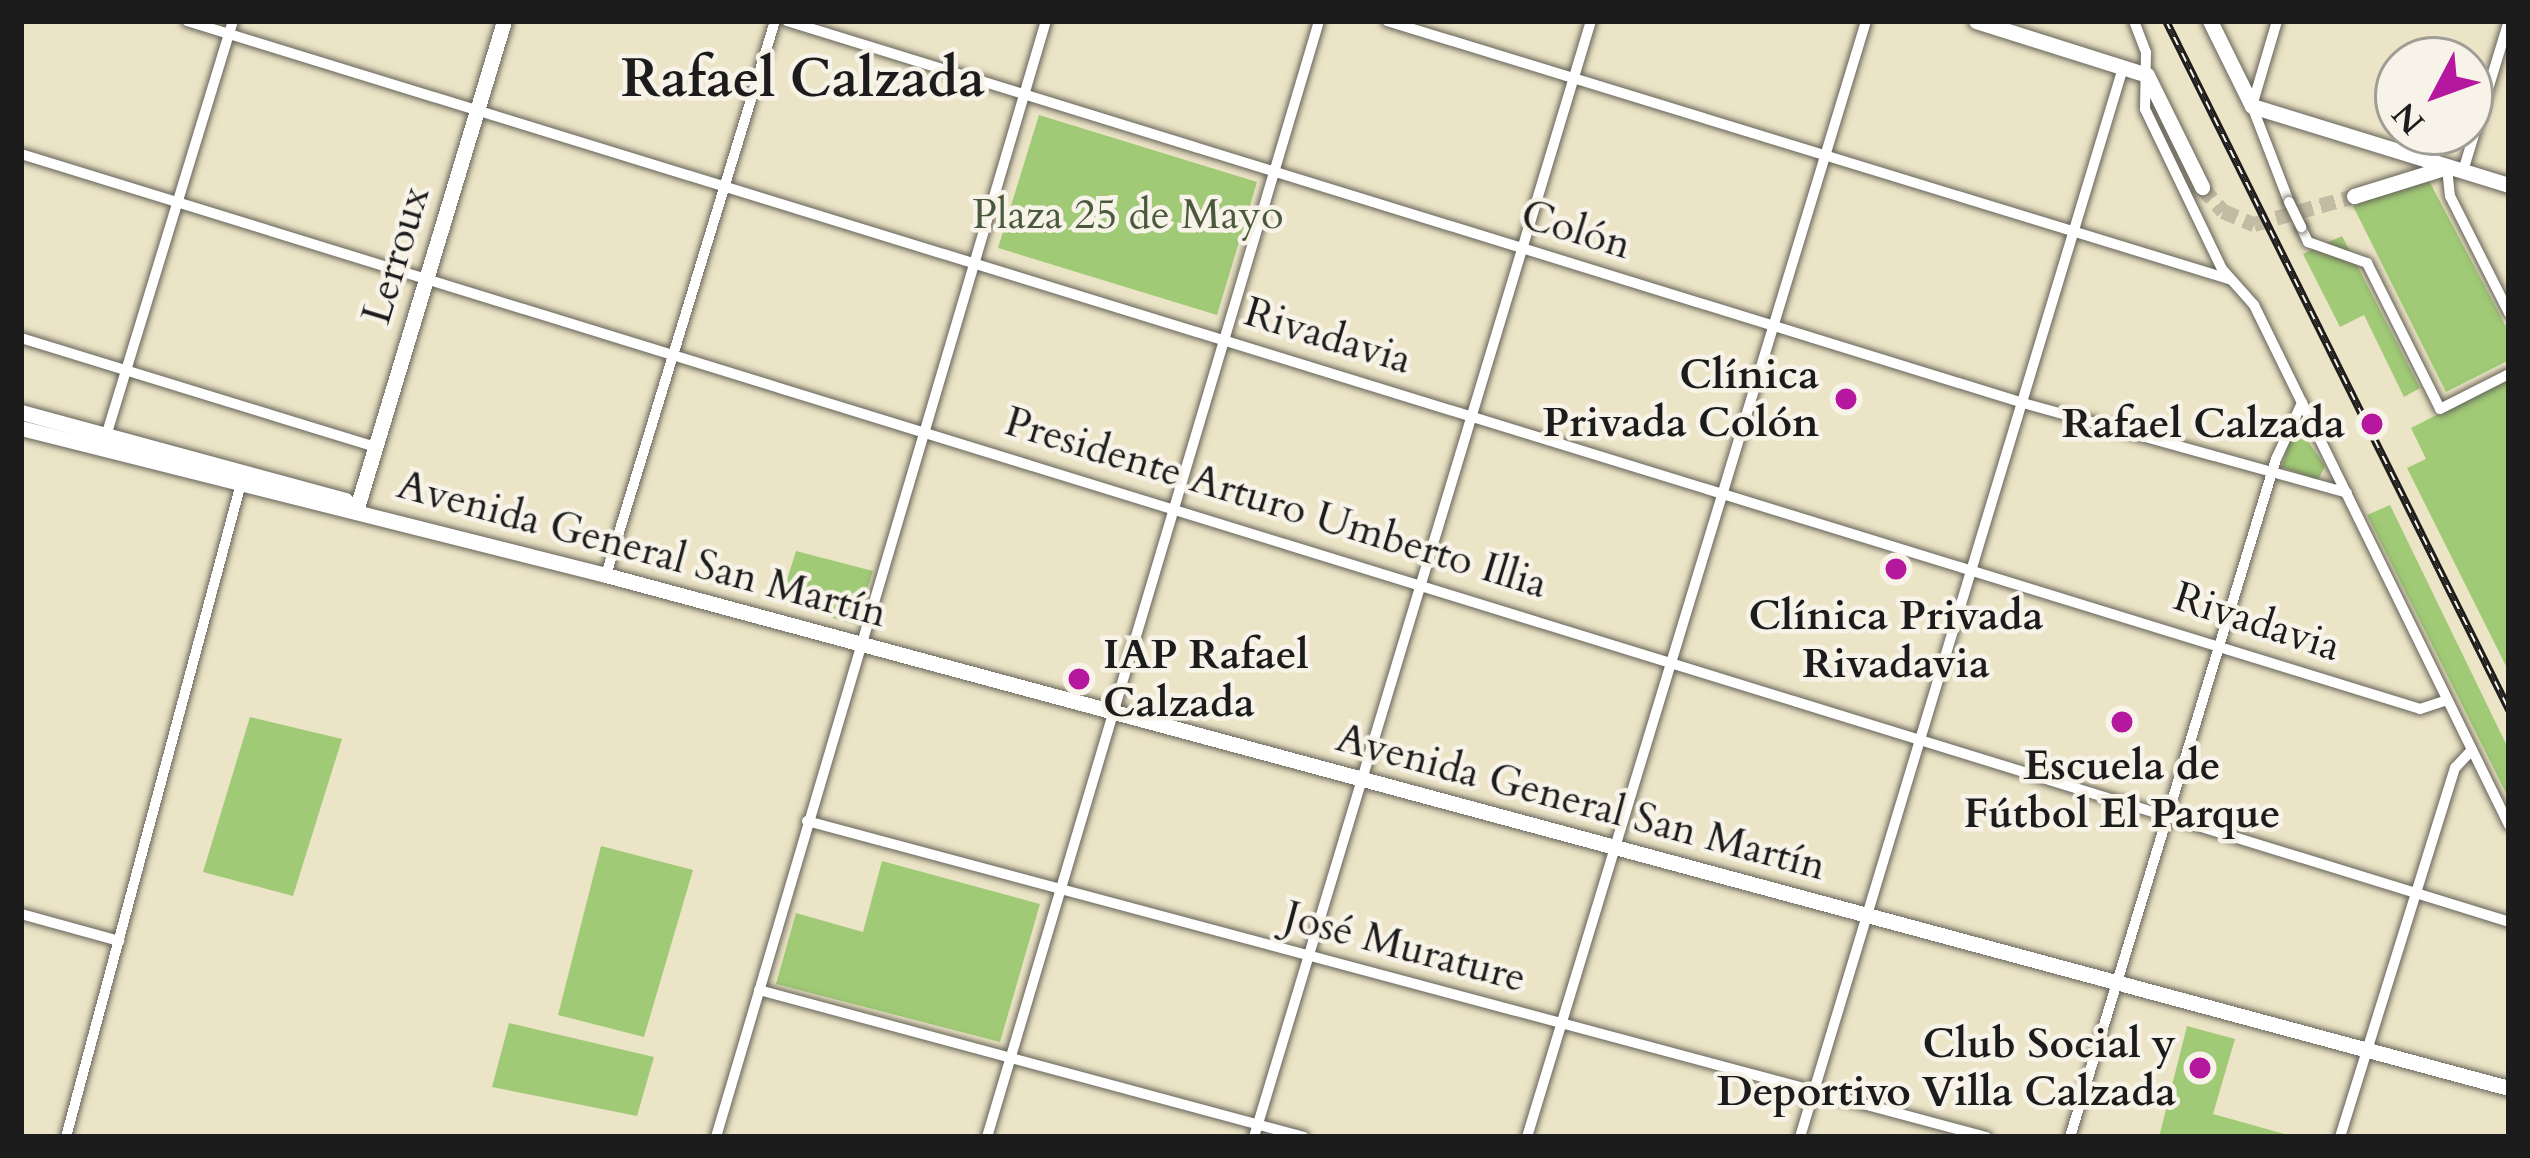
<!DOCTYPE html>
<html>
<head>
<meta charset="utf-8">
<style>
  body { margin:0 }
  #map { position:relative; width:2530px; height:1158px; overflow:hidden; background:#ece4c6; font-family:Cardo,serif }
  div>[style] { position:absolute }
  .green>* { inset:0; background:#a0ca76 }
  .secondary-tunnel>* { height:15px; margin-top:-7.5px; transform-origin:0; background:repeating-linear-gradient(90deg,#c2bca4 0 15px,transparent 0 23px) }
  .roads { filter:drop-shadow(0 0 3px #656258) drop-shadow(0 0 3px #656258) }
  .street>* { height:10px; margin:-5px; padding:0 5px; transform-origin:5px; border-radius:5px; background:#fff }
  .secondary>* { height:15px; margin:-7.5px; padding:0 7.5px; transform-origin:7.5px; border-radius:7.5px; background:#fff }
  .rail>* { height:8px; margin-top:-4px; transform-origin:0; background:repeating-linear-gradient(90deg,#f7f3e8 0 9px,#1c1c1c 0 18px); box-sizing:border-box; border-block:3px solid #1c1c1c }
  .bridges { filter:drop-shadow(0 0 3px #656258) drop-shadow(0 0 3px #656258) }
  .street-bridge>* { height:10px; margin:-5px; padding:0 5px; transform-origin:5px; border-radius:5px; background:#fff }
  .dots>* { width:33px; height:33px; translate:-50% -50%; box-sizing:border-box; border:6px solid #f7f3e8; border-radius:50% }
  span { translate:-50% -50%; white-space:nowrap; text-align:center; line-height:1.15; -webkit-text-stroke:9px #f7f3e8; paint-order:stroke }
  .park-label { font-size:42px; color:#4a593c }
  .street-label { font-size:42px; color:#1c1c1c }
  .poi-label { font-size:42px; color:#1c1c1c; font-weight:700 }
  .right { translate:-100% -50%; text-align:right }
  .left { translate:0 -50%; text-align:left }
  .district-label { font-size:54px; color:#1c1c1c; font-weight:700 }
  .frame { position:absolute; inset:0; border:24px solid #1c1c1c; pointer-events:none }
  .north { position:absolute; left:2374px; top:36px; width:120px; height:120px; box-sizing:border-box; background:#f7f3e8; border:3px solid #9f9d96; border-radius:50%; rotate:229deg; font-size:33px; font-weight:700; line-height:48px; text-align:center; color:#1c1c1c }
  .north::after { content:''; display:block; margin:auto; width:42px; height:54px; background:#b5179e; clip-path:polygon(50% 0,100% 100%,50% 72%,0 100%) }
</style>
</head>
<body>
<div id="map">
  <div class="green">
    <div style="clip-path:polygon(1039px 115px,1257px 182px,1217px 315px,998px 248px)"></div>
    <div style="clip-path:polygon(2427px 177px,2509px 332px,2509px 360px,2446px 392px,2353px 206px)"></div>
    <div style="clip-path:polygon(2342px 236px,2420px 388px,2404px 397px,2364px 315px,2340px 327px,2303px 254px)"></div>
    <div style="clip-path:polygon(2509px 378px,2509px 672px,2407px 468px,2426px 459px,2411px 428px)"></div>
    <div style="clip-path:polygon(2301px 431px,2325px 466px,2318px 480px,2282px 467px,2290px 437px)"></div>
    <div style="clip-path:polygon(2390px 505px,2509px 750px,2509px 799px,2367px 515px)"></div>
    <div style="clip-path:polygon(796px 551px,873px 571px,856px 625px,780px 602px)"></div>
    <div style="clip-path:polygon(250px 717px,342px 739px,293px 896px,203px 872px)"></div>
    <div style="clip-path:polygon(601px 846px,693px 870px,644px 1037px,558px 1015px)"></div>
    <div style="clip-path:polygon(882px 861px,1040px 904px,1000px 1042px,776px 984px,796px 913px,863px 932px)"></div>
    <div style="clip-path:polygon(509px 1023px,654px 1057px,637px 1116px,492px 1087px)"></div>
    <div style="clip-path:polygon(2187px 1026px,2235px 1039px,2213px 1114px,2295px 1137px,2159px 1137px)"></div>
  </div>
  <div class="secondary-tunnel">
    <div style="left:2202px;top:187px;width:32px;rotate:49deg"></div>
    <div style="left:2223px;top:211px;width:34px;rotate:23deg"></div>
    <div style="left:2254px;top:224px;width:104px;rotate:-15.6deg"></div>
  </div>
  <div class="roads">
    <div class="street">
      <div style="left:187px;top:21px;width:2337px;rotate:17.12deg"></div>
      <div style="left:2420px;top:709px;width:28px;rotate:-18deg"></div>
      <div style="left:787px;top:21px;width:1294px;rotate:17.17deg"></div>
      <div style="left:2023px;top:403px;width:336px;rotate:15.5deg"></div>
      <div style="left:1387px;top:21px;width:881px;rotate:17.04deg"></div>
      <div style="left:2134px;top:21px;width:34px;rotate:69deg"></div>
      <div style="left:2146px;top:53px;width:56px;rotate:91deg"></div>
      <div style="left:2145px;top:109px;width:178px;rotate:64.3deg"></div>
      <div style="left:2222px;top:269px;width:48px;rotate:48.4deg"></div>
      <div style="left:2254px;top:305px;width:579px;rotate:63.88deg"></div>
      <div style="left:2277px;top:21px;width:89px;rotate:106.4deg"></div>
      <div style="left:2252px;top:106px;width:103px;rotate:68.9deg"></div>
      <div style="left:21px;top:154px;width:2604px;rotate:17.15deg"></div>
      <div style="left:2447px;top:168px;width:28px;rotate:84deg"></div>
      <div style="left:2450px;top:196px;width:131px;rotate:63.2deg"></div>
      <div style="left:2463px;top:171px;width:157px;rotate:-73deg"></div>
      <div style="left:2301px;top:227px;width:17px;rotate:65deg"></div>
      <div style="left:2308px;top:242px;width:63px;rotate:19.6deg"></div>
      <div style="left:2367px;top:263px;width:163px;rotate:63.4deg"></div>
      <div style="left:2440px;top:409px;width:77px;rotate:-26.9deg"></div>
      <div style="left:21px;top:338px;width:371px;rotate:17.1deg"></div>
      <div style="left:106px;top:436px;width:434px;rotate:-73deg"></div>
      <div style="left:606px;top:575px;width:579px;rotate:-73.04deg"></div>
      <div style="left:807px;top:821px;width:1221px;rotate:15deg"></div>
      <div style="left:21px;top:914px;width:102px;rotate:15.4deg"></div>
      <div style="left:759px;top:990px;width:564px;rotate:15.09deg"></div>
      <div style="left:66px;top:1137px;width:673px;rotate:-75.01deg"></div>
      <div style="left:716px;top:1137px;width:1164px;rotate:-73.53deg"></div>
      <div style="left:987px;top:1137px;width:1164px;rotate:-73.43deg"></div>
      <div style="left:1254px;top:1137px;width:1166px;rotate:-73.2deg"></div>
      <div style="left:1527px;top:1137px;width:1166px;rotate:-73.1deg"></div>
      <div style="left:1800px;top:1137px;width:1117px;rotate:-73.19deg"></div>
      <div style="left:2070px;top:1137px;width:709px;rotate:-73.1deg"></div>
      <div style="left:2276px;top:459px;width:62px;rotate:-65.1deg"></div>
      <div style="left:2340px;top:1137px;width:387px;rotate:-72.7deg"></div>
      <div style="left:2455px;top:768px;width:25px;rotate:-47deg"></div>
    </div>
    <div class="secondary">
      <div style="left:1976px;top:21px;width:179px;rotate:17.5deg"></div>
      <div style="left:2147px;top:75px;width:125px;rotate:63.8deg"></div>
      <div style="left:2210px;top:21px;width:95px;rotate:63.7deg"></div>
      <div style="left:2252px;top:106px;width:269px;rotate:17.1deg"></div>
      <div style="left:2354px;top:196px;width:94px;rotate:-17.3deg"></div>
      <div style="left:21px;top:412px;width:336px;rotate:15.2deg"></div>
      <div style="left:345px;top:500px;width:16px;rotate:45deg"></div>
      <div style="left:21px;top:428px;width:603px;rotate:14.11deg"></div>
      <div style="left:606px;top:575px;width:1971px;rotate:15.09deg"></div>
      <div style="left:356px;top:511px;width:512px;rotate:-73.19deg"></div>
    </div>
  </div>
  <div class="rail">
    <div style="left:2166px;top:21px;width:770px;rotate:63.53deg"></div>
  </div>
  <div class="bridges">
    <div class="street-bridge">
      <div style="left:2289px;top:202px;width:28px;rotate:64deg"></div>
    </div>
  </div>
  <div class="dots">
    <div style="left:1846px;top:399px;background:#b5179e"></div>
    <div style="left:2372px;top:424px;background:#b5179e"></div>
    <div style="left:1896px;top:569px;background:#b5179e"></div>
    <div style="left:1079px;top:679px;background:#b5179e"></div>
    <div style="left:2122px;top:722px;background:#b5179e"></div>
    <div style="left:2200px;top:1068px;background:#b5179e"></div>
  </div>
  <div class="park-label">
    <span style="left:1128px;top:215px">Plaza 25 de Mayo</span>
  </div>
  <div class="street-label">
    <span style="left:1576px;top:230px;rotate:17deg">Colón</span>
    <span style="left:396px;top:255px;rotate:-73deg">Lerroux</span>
    <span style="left:1328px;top:336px;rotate:17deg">Rivadavia</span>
    <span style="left:1276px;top:503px;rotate:17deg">Presidente Arturo Umberto Illia</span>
    <span style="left:642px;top:549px;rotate:15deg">Avenida General San Martín</span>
    <span style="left:2257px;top:622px;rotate:18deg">Rivadavia</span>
    <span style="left:1581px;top:802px;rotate:15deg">Avenida General San Martín</span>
    <span style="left:1405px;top:947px;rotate:15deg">José Murature</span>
  </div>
  <div class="poi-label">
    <span class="right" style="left:1819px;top:399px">Clínica<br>Privada Colón</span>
    <span class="right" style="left:2345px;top:424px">Rafael Calzada</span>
    <span style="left:1896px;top:640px">Clínica Privada<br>Rivadavia</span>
    <span class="left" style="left:1103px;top:679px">IAP Rafael<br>Calzada</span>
    <span style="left:2122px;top:790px">Escuela de<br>Fútbol El Parque</span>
    <span class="right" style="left:2176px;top:1068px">Club Social y<br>Deportivo Villa Calzada</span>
  </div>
  <div class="district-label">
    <span style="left:803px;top:80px">Rafael Calzada</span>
  </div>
  <div class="frame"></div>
  <div class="north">N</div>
</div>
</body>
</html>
